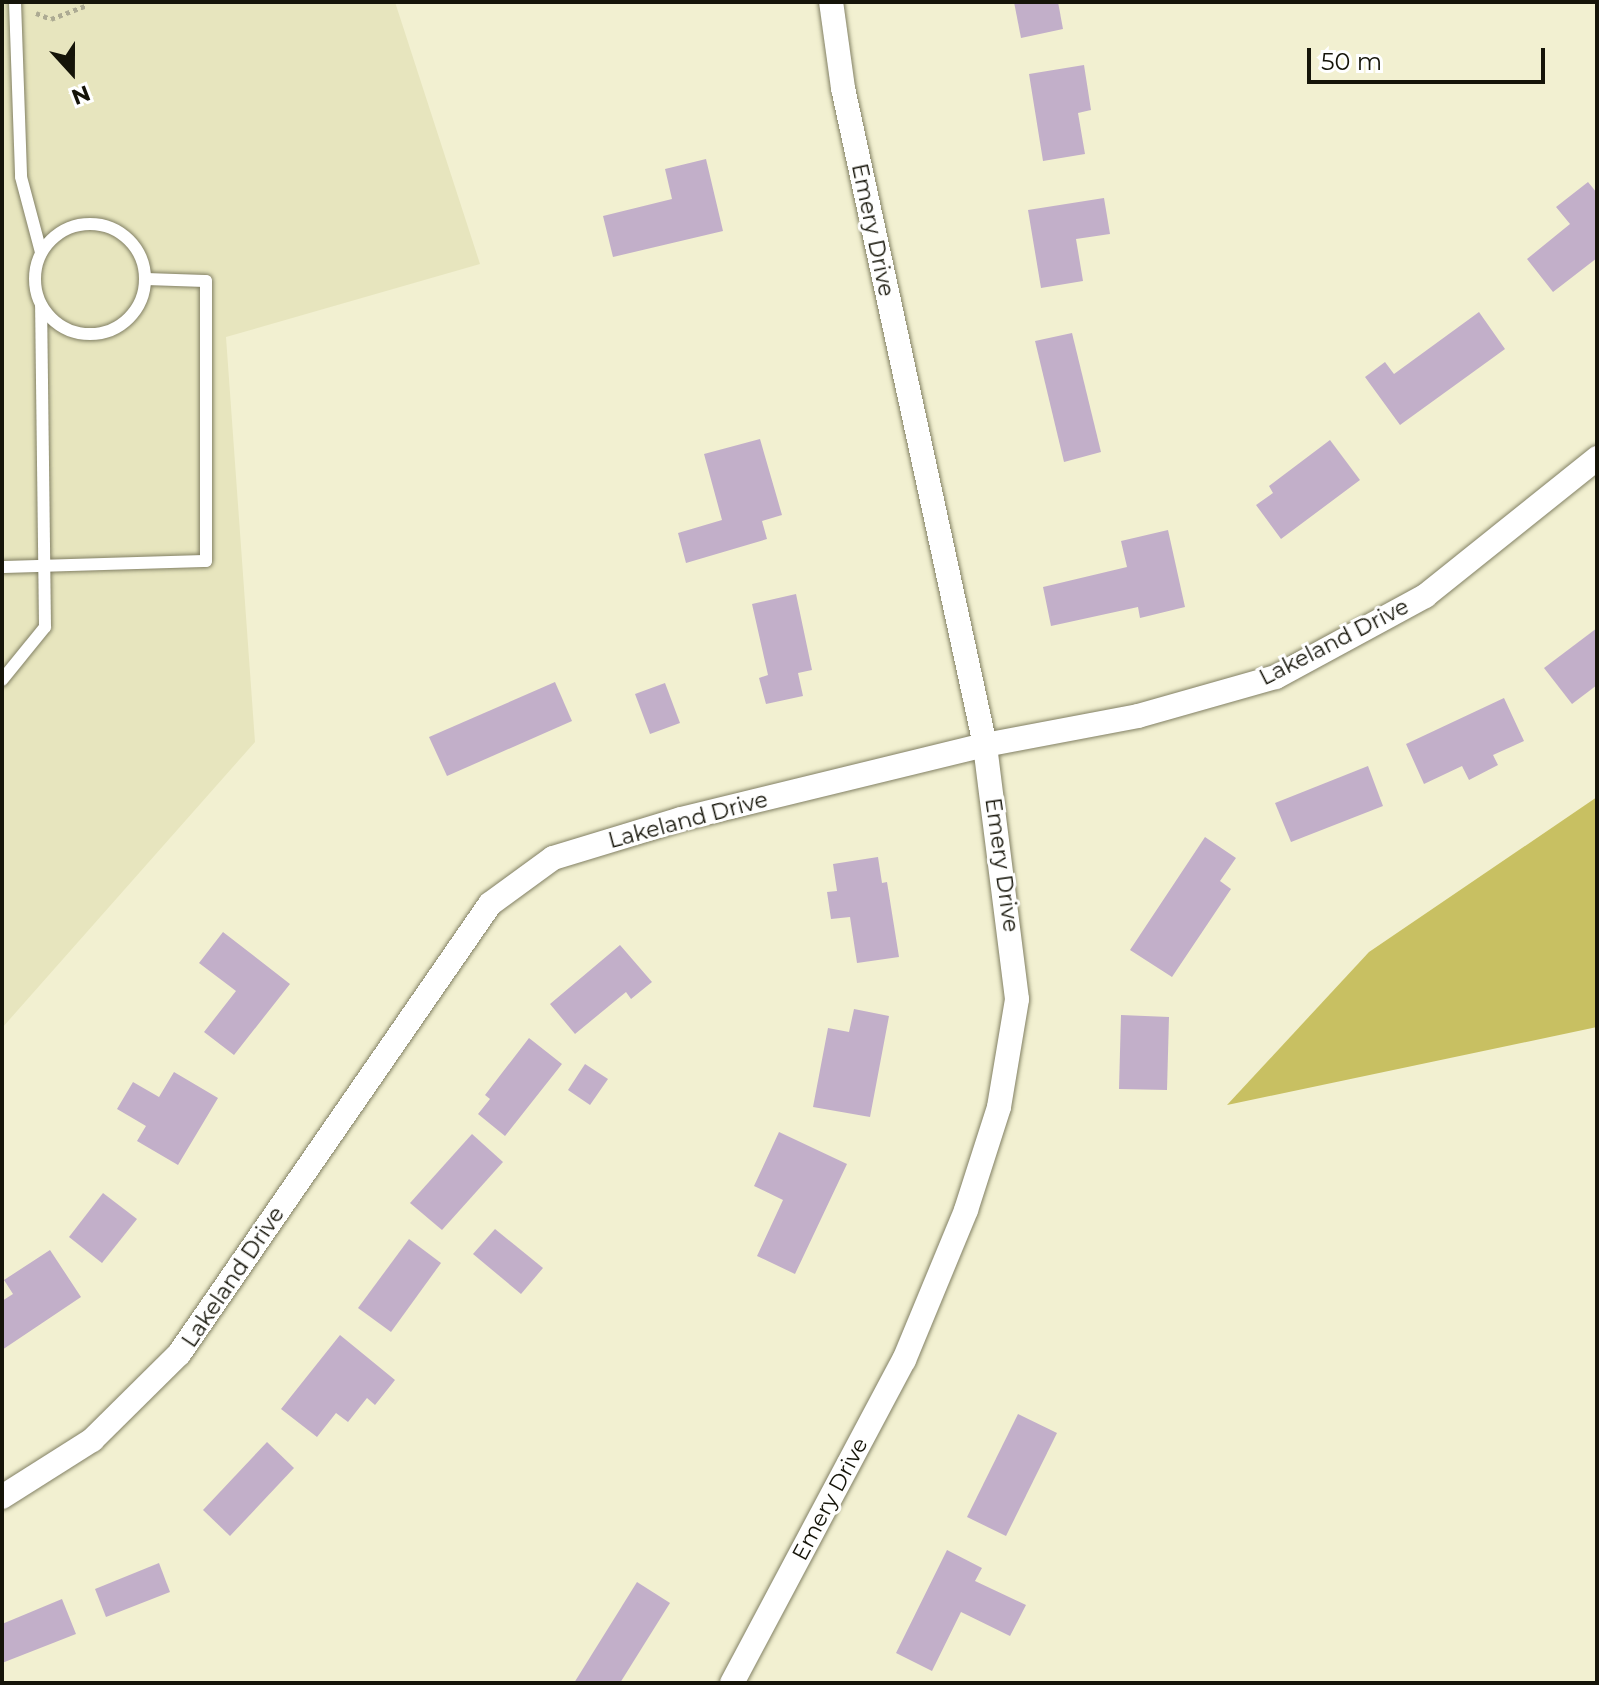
<!DOCTYPE html>
<html>
<head>
<meta charset="utf-8">
<style>
  body { margin:0 }
  #map { position:relative; width:1599px; height:1685px; overflow:hidden; background:#f2f0d1; font-family:Montserrat,sans-serif }
  div>[style] { position:absolute }
  .built>* { inset:0; background:#e7e5be }
  .forest>* { inset:0; background:#c8c062 }
  .building>* { inset:0; background:#c2afc9 }
  .path>* { height:5px; margin-top:-2.5px; transform-origin:0; background:repeating-linear-gradient(90deg,#adab93 0 4px,transparent 0 8px) }
  .roads { filter:drop-shadow(0 0 2px #828064) drop-shadow(0 0 2px #828064) }
  .lane>* { height:12px; margin:-6px; padding:0 6px; transform-origin:6px; border-radius:6px; background:#fff }
  .lane>.ring { margin:-6px; padding:0; box-sizing:content-box; background:none; border:12px solid #fff; border-radius:50% }
  .street>* { height:24px; margin:-12px; padding:0 12px; transform-origin:12px; border-radius:12px; background:#fff }
  span { translate:-50% -50%; white-space:nowrap; text-align:center; line-height:1.15; -webkit-text-stroke:6px #fff; paint-order:stroke }
  .street-label { font-size:22px; color:#151409 }
  .frame { position:absolute; inset:0; border:4px solid #151409; pointer-events:none }
  .north { position:absolute; left:32px; top:32px; width:80px; height:80px; -webkit-text-stroke:6px #fff; paint-order:stroke; rotate:159deg; font-size:22px; font-weight:700; line-height:32px; text-align:center; color:#151409 }
  .north::after { content:''; display:block; margin:auto; width:28px; height:36px; background:#151409; clip-path:polygon(50% 0,100% 100%,50% 72%,0 100%) }
  .scale { position:absolute; left:1307px; top:48px; width:238px; height:36px; box-sizing:border-box; border:4px solid #151409; border-top:0; padding-left:10px; font-size:24px; line-height:28px; white-space:nowrap; color:#151409; -webkit-text-stroke:6px #fff; paint-order:stroke }
</style>
</head>
<body>
<div id="map">
  <div class="built">
    <div style="clip-path:polygon(2px 2px,395px 2px,480px 264px,226px 337px,255px 742px,2px 1028px)"></div>
  </div>
  <div class="forest">
    <div style="clip-path:polygon(1597px 797px,1597px 1027px,1227px 1105px,1369px 952px)"></div>
  </div>
  <div class="building">
    <div style="clip-path:polygon(1014px 2px,1058px 2px,1063px 29px,1021px 38px)"></div>
    <div style="clip-path:polygon(1084px 65px,1091px 110px,1078px 113px,1085px 154px,1043px 161px,1029px 74px)"></div>
    <div style="clip-path:polygon(706px 159px,723px 231px,613px 257px,603px 216px,672px 199px,665px 169px)"></div>
    <div style="clip-path:polygon(1588px 182px,1597px 193px,1597px 258px,1553px 292px,1527px 259px,1570px 224px,1556px 207px)"></div>
    <div style="clip-path:polygon(1104px 198px,1110px 234px,1076px 239px,1083px 281px,1041px 288px,1028px 210px)"></div>
    <div style="clip-path:polygon(1479px 312px,1505px 349px,1400px 425px,1365px 377px,1385px 362px,1394px 374px)"></div>
    <div style="clip-path:polygon(1072px 333px,1101px 452px,1064px 462px,1035px 341px)"></div>
    <div style="clip-path:polygon(760px 439px,782px 515px,762px 521px,767px 539px,686px 563px,678px 533px,722px 520px,704px 454px)"></div>
    <div style="clip-path:polygon(1330px 440px,1360px 480px,1281px 539px,1256px 505px,1273px 493px,1269px 486px)"></div>
    <div style="clip-path:polygon(1168px 530px,1185px 607px,1140px 618px,1138px 607px,1051px 626px,1043px 587px,1127px 567px,1121px 541px)"></div>
    <div style="clip-path:polygon(796px 594px,812px 670px,798px 673px,803px 696px,766px 704px,759px 678px,768px 675px,752px 604px)"></div>
    <div style="clip-path:polygon(1597px 628px,1597px 685px,1572px 704px,1544px 668px)"></div>
    <div style="clip-path:polygon(555px 682px,572px 721px,447px 776px,429px 737px)"></div>
    <div style="clip-path:polygon(665px 683px,680px 723px,650px 734px,635px 694px)"></div>
    <div style="clip-path:polygon(1504px 698px,1524px 741px,1493px 755px,1498px 765px,1469px 780px,1462px 766px,1424px 784px,1406px 744px)"></div>
    <div style="clip-path:polygon(1368px 766px,1383px 806px,1291px 842px,1275px 803px)"></div>
    <div style="clip-path:polygon(1205px 837px,1236px 858px,1220px 881px,1231px 889px,1172px 977px,1130px 950px)"></div>
    <div style="clip-path:polygon(878px 857px,882px 883px,887px 882px,899px 957px,857px 963px,850px 917px,831px 919px,827px 892px,837px 891px,833px 864px)"></div>
    <div style="clip-path:polygon(223px 932px,290px 984px,234px 1055px,204px 1032px,236px 991px,199px 963px)"></div>
    <div style="clip-path:polygon(620px 945px,652px 982px,631px 999px,626px 992px,575px 1034px,550px 1004px)"></div>
    <div style="clip-path:polygon(854px 1009px,889px 1016px,870px 1117px,813px 1107px,828px 1028px,849px 1032px)"></div>
    <div style="clip-path:polygon(1121px 1015px,1169px 1017px,1167px 1090px,1119px 1089px)"></div>
    <div style="clip-path:polygon(529px 1038px,562px 1064px,505px 1136px,478px 1114px,490px 1099px,485px 1095px)"></div>
    <div style="clip-path:polygon(585px 1064px,608px 1079px,590px 1105px,568px 1090px)"></div>
    <div style="clip-path:polygon(174px 1072px,218px 1098px,178px 1165px,137px 1141px,146px 1126px,117px 1109px,133px 1082px,159px 1097px)"></div>
    <div style="clip-path:polygon(779px 1132px,847px 1164px,795px 1274px,757px 1256px,783px 1200px,754px 1186px)"></div>
    <div style="clip-path:polygon(472px 1134px,503px 1162px,442px 1230px,410px 1203px)"></div>
    <div style="clip-path:polygon(103px 1193px,137px 1219px,102px 1263px,69px 1237px)"></div>
    <div style="clip-path:polygon(495px 1229px,543px 1268px,521px 1294px,473px 1254px)"></div>
    <div style="clip-path:polygon(409px 1239px,441px 1263px,391px 1332px,358px 1308px)"></div>
    <div style="clip-path:polygon(50px 1250px,81px 1297px,2px 1350px,2px 1301px,13px 1294px,4px 1280px)"></div>
    <div style="clip-path:polygon(340px 1335px,395px 1380px,375px 1405px,367px 1398px,348px 1422px,336px 1413px,317px 1437px,281px 1409px)"></div>
    <div style="clip-path:polygon(1018px 1414px,1057px 1433px,1006px 1536px,967px 1517px)"></div>
    <div style="clip-path:polygon(267px 1442px,294px 1468px,230px 1536px,203px 1510px)"></div>
    <div style="clip-path:polygon(947px 1550px,982px 1568px,975px 1581px,1026px 1605px,1010px 1636px,961px 1612px,932px 1671px,896px 1653px)"></div>
    <div style="clip-path:polygon(159px 1563px,170px 1592px,106px 1617px,95px 1589px)"></div>
    <div style="clip-path:polygon(637px 1582px,670px 1603px,620px 1683px,574px 1683px)"></div>
    <div style="clip-path:polygon(62px 1599px,76px 1634px,2px 1663px,2px 1624px)"></div>
  </div>
  <div class="path">
    <div style="left:36px;top:13px;width:16px;rotate:22deg"></div>
    <div style="left:51px;top:19px;width:39px;rotate:-21deg"></div>
  </div>
  <div class="roads">
    <div class="lane">
      <div style="left:15px;top:2px;width:175px;rotate:88deg"></div>
      <div style="left:21px;top:177px;width:78px;rotate:75.1deg"></div>
      <div class="ring" style="left:35px;top:224px;width:98px;height:98px"></div>
      <div style="left:2px;top:567px;width:204px;rotate:-1.7deg"></div>
      <div style="left:206px;top:561px;width:280px;rotate:-90deg"></div>
      <div style="left:206px;top:281px;width:61px;rotate:-178.1deg"></div>
      <div style="left:2px;top:680px;width:68px;rotate:-50.9deg"></div>
      <div style="left:45px;top:627px;width:322px;rotate:-90.7deg"></div>
    </div>
    <div class="street">
      <div style="left:2px;top:1497px;width:107px;rotate:-32.3deg"></div>
      <div style="left:92px;top:1440px;width:122px;rotate:-44.7deg"></div>
      <div style="left:179px;top:1354px;width:547px;rotate:-55.35deg"></div>
      <div style="left:490px;top:904px;width:78px;rotate:-36.1deg"></div>
      <div style="left:553px;top:858px;width:134px;rotate:-16.9deg"></div>
      <div style="left:681px;top:819px;width:313px;rotate:-13.7deg"></div>
      <div style="left:985px;top:745px;width:156px;rotate:-10.7deg"></div>
      <div style="left:1138px;top:716px;width:143px;rotate:-15.8deg"></div>
      <div style="left:1276px;top:677px;width:170px;rotate:-28.5deg"></div>
      <div style="left:1425px;top:596px;width:221px;rotate:-38.7deg"></div>
      <div style="left:732px;top:1683px;width:366px;rotate:-62deg"></div>
      <div style="left:904px;top:1360px;width:162px;rotate:-67.5deg"></div>
      <div style="left:966px;top:1210px;width:108px;rotate:-72.2deg"></div>
      <div style="left:999px;top:1107px;width:109px;rotate:-80.5deg"></div>
      <div style="left:1017px;top:999px;width:256px;rotate:-97.2deg"></div>
      <div style="left:985px;top:745px;width:672px;rotate:-102.2deg"></div>
      <div style="left:843px;top:88px;width:87px;rotate:-97.9deg"></div>
    </div>
  </div>
  <div class="street-label">
    <span style="left:873px;top:230px;rotate:78deg">Emery Drive</span>
    <span style="left:1334px;top:642px;rotate:-27deg">Lakeland Drive</span>
    <span style="left:688px;top:820px;rotate:-15deg">Lakeland Drive</span>
    <span style="left:1002px;top:865px;rotate:82deg">Emery Drive</span>
    <span style="left:233px;top:1277px;rotate:-56deg">Lakeland Drive</span>
    <span style="left:830px;top:1499px;rotate:-62deg">Emery Drive</span>
  </div>
  <div class="frame"></div>
  <div class="north">N</div>
  <div class="scale">50 m</div>
</div>
</body>
</html>
